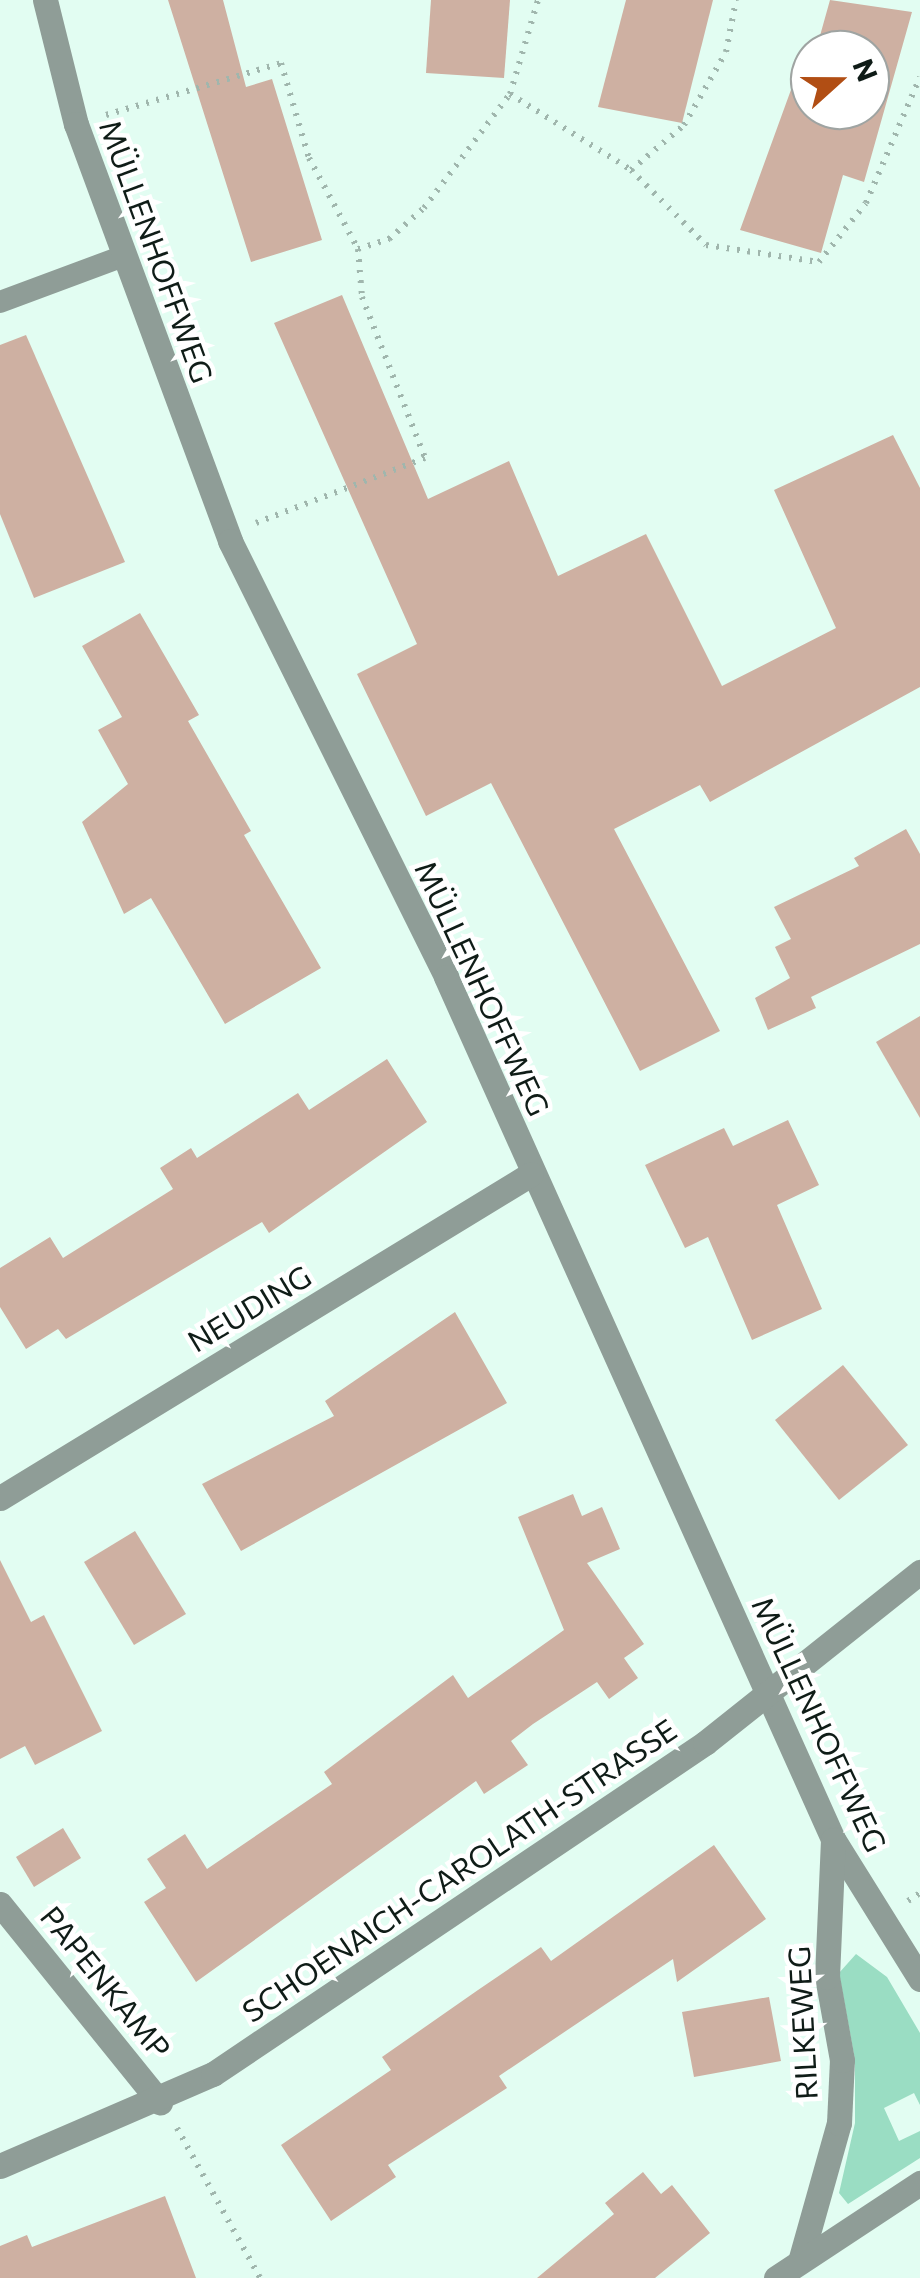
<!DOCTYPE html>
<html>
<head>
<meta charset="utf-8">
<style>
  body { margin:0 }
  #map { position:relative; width:920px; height:2278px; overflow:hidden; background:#e2fdf2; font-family:Commissioner,sans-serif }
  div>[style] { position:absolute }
  .green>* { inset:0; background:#9addc3 }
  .building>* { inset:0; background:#ceb0a2 }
  .path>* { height:6px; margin-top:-3px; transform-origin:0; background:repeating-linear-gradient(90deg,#a0b6ad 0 2.5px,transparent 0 10.5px) }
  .lane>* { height:22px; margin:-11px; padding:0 11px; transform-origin:11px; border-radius:11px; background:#8f9d97 }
  .street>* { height:25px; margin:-12.5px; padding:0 12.5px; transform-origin:12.5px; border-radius:12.5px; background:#8f9d97 }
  span { translate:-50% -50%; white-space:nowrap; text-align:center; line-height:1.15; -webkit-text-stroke:9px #fff; paint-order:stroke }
  .street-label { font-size:30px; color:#0f1c17 }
  .north { position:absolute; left:790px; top:30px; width:100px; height:100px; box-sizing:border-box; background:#fff; border:2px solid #9fa4a2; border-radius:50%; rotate:69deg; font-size:28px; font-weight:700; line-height:40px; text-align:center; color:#0f1c17 }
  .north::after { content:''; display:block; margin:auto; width:35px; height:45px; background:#b14e14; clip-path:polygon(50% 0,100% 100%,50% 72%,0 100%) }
</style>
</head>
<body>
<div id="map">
  <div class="green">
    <div style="clip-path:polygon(856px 1954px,887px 1977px,920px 2033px,920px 2105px,914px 2093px,884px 2108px,899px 2141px,920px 2131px,920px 2158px,848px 2204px,839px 2193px,855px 2123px,855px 2060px,839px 1973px)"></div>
  </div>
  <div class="building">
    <div style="clip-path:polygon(168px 0,223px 0,246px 87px,272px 79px,322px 240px,251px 262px)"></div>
    <div style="clip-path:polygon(431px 0,510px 0,504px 78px,426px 73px)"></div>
    <div style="clip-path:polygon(626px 0,713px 0,682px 123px,598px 107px)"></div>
    <div style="clip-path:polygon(830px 0,912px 12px,864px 182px,843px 175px,821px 253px,740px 230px,800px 65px,810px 67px,810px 110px,870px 110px,870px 50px,816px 50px)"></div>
    <div style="clip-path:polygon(342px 295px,428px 499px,509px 461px,558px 576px,646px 534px,722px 686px,836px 628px,774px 490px,893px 435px,920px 488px,920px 687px,710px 802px,700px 785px,614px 829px,720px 1031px,640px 1071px,491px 783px,426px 816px,357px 674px,417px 644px,274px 323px)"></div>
    <div style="clip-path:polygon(26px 335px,125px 562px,34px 598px,0 514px,0 345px)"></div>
    <div style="clip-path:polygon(140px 613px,199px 715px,188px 721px,251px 831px,244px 835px,321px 968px,225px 1024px,151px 898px,124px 914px,82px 822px,128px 784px,98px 730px,122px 717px,82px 646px)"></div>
    <div style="clip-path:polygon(906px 829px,920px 854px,920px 944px,811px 997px,816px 1008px,768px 1030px,755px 998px,790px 978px,775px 947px,791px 939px,774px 907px,859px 866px,854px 858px)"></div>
    <div style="clip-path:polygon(920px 1016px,920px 1118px,876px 1042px)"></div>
    <div style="clip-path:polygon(387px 1059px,427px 1122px,269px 1233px,262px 1222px,66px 1339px,58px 1329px,26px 1349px,0 1307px,0 1268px,50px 1237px,63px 1258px,173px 1189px,160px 1168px,191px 1148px,197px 1158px,298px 1093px,309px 1110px)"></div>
    <div style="clip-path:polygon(788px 1120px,819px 1185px,777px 1205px,822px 1309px,752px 1340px,708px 1237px,685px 1248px,645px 1165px,724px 1128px,733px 1146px)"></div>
    <div style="clip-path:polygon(455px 1312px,507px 1403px,241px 1551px,202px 1484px,334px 1416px,325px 1401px)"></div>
    <div style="clip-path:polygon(843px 1365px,908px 1445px,839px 1500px,775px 1420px)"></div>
    <div style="clip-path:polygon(573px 1494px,582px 1516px,602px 1507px,620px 1549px,587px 1563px,644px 1644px,624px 1658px,638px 1678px,609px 1699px,597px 1682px,533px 1724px,511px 1741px,528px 1765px,484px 1794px,476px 1781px,196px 1982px,144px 1902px,166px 1888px,147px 1859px,185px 1834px,207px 1869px,332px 1784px,324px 1772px,453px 1675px,468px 1698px,564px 1630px,518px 1517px)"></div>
    <div style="clip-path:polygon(135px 1531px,186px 1614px,134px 1645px,84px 1562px)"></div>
    <div style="clip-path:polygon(0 1560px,31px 1622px,44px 1615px,102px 1731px,35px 1765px,25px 1746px,0 1759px)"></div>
    <div style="clip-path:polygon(63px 1828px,81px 1858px,34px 1887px,16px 1857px)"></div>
    <div style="clip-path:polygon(714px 1845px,766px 1919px,677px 1982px,673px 1959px,499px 2076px,507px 2088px,388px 2165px,396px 2177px,331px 2221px,281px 2145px,391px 2070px,382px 2057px,478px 1990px,541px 1947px,551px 1961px)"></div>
    <div style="clip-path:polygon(769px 1997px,781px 2061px,694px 2077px,682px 2012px)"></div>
    <div style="clip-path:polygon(643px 2172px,661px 2194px,672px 2185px,710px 2233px,655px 2278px,537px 2278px,614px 2214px,605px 2203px)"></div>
    <div style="clip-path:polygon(165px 2196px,196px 2278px,0 2278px,0 2246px,27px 2235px,32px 2247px)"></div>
  </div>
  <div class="path">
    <div style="left:510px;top:94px;width:143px;rotate:32.1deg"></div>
    <div style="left:631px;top:170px;width:106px;rotate:45deg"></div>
    <div style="left:706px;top:245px;width:114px;rotate:8.6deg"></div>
    <div style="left:819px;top:262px;width:75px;rotate:-51.5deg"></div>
    <div style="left:866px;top:203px;width:137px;rotate:-66.8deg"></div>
    <div style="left:106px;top:115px;width:183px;rotate:-16.5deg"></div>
    <div style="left:281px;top:63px;width:99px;rotate:73.6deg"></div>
    <div style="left:309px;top:158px;width:103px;rotate:61.7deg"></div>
    <div style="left:358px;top:249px;width:48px;rotate:85.2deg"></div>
    <div style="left:362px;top:297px;width:173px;rotate:68.6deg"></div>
    <div style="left:425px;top:458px;width:181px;rotate:159deg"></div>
    <div style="left:631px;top:170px;width:70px;rotate:-40.3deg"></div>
    <div style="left:684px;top:125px;width:84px;rotate:-60.1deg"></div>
    <div style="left:726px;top:52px;width:53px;rotate:-79.1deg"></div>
    <div style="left:358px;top:249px;width:33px;rotate:-18deg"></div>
    <div style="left:389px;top:239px;width:47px;rotate:-41.5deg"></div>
    <div style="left:424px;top:208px;width:143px;rotate:-53deg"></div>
    <div style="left:510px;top:94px;width:98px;rotate:-73.4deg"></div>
    <div style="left:908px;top:1901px;width:14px;rotate:-34deg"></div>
    <div style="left:177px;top:2128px;width:171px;rotate:61deg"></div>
  </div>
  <div class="lane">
    <div style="left:0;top:302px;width:129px;rotate:-20.4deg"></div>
  </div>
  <div class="street">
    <div style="left:45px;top:0;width:128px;rotate:76deg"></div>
    <div style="left:76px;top:124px;width:445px;rotate:69.7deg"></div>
    <div style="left:230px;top:541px;width:487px;rotate:63.6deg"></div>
    <div style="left:446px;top:977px;width:945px;rotate:65.82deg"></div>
    <div style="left:833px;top:1839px;width:165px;rotate:58.1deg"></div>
    <div style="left:0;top:1498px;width:622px;rotate:-31.39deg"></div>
    <div style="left:0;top:1904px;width:255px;rotate:51.1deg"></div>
    <div style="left:0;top:2166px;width:232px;rotate:-23.4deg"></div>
    <div style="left:213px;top:2074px;width:593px;rotate:-33.93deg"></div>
    <div style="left:705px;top:1743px;width:275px;rotate:-38.5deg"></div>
    <div style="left:801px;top:2258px;width:140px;rotate:-74.3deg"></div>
    <div style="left:839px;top:2123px;width:63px;rotate:-87.3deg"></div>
    <div style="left:842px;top:2060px;width:84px;rotate:-100.2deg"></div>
    <div style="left:827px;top:1977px;width:137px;rotate:-87.5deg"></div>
    <div style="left:776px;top:2278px;width:173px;rotate:-33.4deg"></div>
  </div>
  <div class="street-label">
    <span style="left:157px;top:251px;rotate:70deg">MÜLLENHOFFWEG</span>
    <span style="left:483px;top:988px;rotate:65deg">MÜLLENHOFFWEG</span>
    <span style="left:249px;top:1308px;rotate:-31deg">NEUDING</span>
    <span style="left:820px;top:1724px;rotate:65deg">MÜLLENHOFFWEG</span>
    <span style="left:459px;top:1870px;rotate:-34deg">SCHOENAICH-CAROLATH-STRASSE</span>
    <span style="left:106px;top:1982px;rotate:51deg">PAPENKAMP</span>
    <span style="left:802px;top:2023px;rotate:-93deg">RILKEWEG</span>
  </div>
  <div class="north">N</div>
</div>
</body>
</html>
